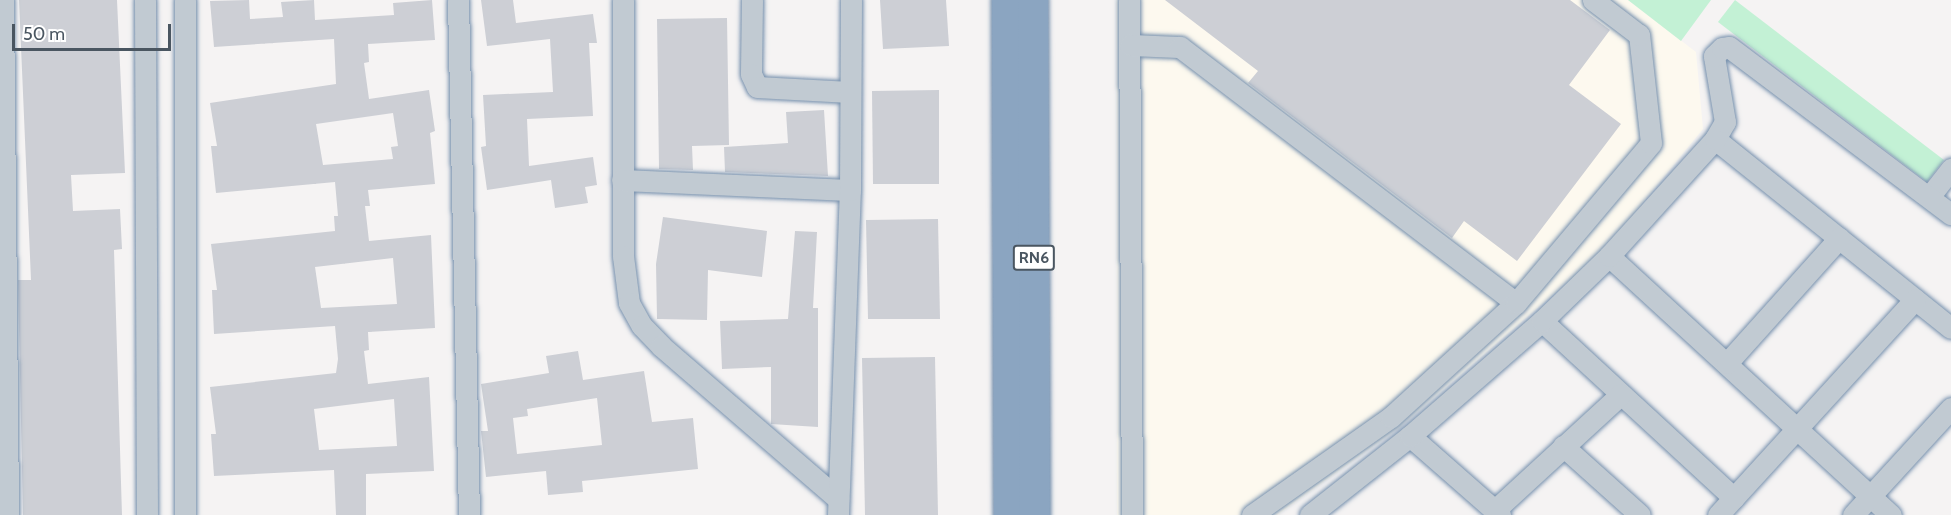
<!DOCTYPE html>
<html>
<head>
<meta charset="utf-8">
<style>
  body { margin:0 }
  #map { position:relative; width:1951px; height:515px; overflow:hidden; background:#f5f3f3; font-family:Cabin,sans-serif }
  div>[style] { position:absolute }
  .commercial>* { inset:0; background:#fdf9ef }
  .green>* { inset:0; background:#c3f1d5 }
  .building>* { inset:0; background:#cdcfd5 }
  .roads { filter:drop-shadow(0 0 2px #7690ad) drop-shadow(0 0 2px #7690ad) }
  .minor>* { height:21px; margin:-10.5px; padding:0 10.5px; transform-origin:10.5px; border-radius:10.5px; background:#c1cad2 }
  .highway>* { height:30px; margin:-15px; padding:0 15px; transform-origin:15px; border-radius:15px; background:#8ba5c1 }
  span { translate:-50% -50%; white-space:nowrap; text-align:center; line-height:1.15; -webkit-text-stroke:4.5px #fff; paint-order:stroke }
  .shield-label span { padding:2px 4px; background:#fff; border:2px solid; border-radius:4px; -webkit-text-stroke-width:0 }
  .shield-label { font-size:16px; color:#4a5661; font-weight:700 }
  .scale { position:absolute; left:12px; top:24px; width:159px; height:27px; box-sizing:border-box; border:3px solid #4a5661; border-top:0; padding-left:8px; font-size:18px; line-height:21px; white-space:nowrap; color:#4a5661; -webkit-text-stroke:4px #fff; paint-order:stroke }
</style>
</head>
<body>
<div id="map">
  <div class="commercial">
    <div style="clip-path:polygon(1116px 0,1628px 0,1696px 52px,1703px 129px,1606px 248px,1585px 267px,1398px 429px,1278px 515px,1117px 515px)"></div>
  </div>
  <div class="green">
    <div style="clip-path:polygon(1628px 0,1711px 0,1681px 41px)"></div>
    <div style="clip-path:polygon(1735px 0,1944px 160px,1927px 182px,1718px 22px)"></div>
  </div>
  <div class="building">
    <div style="clip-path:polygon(19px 0,117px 0,125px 173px,71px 175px,73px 211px,120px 209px,122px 249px,114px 250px,122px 515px,23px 515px,18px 280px,31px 280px)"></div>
    <div style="clip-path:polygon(evenodd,249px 0,250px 19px,283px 17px,281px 2px,314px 0,315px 20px,394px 15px,393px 3px,432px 0,435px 40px,368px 44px,369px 62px,364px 63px,369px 99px,429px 90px,435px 131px,430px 133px,435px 184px,368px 190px,370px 206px,365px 206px,369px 241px,431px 235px,435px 328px,368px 332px,369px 350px,364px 351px,368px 384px,429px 377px,434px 471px,366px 474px,366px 515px,336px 515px,334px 470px,214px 476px,211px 434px,216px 434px,210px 387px,336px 373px,338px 359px,335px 326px,214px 334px,212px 290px,217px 290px,211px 244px,335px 231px,334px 216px,338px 216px,335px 182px,216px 193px,211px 146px,217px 146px,210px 103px,336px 84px,334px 39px,214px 47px,210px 1px,249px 0,393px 113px,398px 146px,391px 147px,393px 159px,323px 165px,316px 124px,393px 113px,249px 0,393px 258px,397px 304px,321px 308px,315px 267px,393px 258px,249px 0,394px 399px,397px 446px,319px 450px,314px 409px,394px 399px)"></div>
    <div style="clip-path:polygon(481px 0,513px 0,516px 23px,593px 14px,597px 43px,589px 43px,593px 116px,527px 119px,529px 166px,593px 157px,597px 185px,585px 187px,588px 203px,555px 208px,551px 180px,487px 190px,481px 147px,486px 146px,483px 95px,553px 92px,550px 39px,487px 46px)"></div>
    <div style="clip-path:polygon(880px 0,946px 0,949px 46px,883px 49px)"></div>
    <div style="clip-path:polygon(1165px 0,1570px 0,1610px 30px,1569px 85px,1621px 124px,1517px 261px,1464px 221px,1452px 238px,1248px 83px,1258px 71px)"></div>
    <div style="clip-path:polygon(727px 18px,729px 145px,692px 146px,693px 170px,659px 169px,657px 19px)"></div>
    <div style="clip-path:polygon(939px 90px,939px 184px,873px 184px,872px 91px)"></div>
    <div style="clip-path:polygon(824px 110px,828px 176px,725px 172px,724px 147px,788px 143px,786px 112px)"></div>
    <div style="clip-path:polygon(663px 217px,767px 231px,762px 277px,708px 270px,707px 320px,657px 319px,656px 264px)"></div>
    <div style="clip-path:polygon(938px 219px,940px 319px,868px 319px,866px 220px)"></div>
    <div style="clip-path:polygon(795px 231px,817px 232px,813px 308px,818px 308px,818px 427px,771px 424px,771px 367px,722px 369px,720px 321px,788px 319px)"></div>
    <div style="clip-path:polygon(evenodd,578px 351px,583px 380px,644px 371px,652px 422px,693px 418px,698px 469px,582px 481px,583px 492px,548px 495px,546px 471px,486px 477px,481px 431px,488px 431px,481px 384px,549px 373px,546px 356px,578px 351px,597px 398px,602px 445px,517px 454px,513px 418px,528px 416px,527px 409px,597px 398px)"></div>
    <div style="clip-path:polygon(935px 357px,938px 515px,865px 515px,862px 358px)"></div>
  </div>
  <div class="roads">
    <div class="minor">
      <div style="left:3px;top:0;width:515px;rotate:89.44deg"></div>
      <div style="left:145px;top:0;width:515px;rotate:89.78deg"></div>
      <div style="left:185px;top:0;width:515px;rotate:90deg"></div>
      <div style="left:458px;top:0;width:515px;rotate:88.78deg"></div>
      <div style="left:623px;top:0;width:256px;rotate:90deg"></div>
      <div style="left:623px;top:256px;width:47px;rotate:82.7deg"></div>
      <div style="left:629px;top:303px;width:26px;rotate:61deg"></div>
      <div style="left:642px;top:326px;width:28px;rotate:46deg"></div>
      <div style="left:661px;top:346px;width:234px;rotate:40.8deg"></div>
      <div style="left:752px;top:0;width:74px;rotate:90.8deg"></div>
      <div style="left:751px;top:74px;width:14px;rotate:65deg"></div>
      <div style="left:757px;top:87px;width:93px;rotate:3.1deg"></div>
      <div style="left:1129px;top:0;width:515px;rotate:89.67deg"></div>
      <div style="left:1130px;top:45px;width:50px;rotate:2.3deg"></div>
      <div style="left:1180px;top:47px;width:422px;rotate:37.3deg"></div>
      <div style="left:1715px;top:139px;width:302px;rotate:38.7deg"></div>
      <div style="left:622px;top:180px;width:228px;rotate:2.5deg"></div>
      <div style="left:1929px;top:197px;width:36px;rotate:-52deg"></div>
      <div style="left:1609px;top:256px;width:383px;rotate:42.6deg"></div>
      <div style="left:1542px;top:321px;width:261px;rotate:42.7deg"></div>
      <div style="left:1727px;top:363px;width:168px;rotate:-48.1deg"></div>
      <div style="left:1410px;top:436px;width:120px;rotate:41.3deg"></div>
      <div style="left:1563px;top:446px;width:103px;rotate:41.9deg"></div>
      <div style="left:1495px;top:510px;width:171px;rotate:-42.6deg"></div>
      <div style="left:838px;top:515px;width:325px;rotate:-87.9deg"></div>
      <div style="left:850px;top:190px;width:190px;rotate:-89.7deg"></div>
      <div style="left:1252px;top:515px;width:170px;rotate:-35.2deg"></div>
      <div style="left:1391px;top:417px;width:169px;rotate:-42.4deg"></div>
      <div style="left:1516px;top:303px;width:209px;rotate:-49.8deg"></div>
      <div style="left:1651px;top:143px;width:109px;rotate:-96.3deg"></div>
      <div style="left:1639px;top:35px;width:58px;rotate:-142.7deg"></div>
      <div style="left:1310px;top:515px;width:127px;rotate:-38.3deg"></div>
      <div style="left:1410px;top:436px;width:175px;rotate:-41.1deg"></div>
      <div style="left:1542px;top:321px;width:93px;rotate:-44.1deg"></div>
      <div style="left:1609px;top:256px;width:158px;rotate:-47.8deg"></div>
      <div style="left:1715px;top:139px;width:20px;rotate:-60deg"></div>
      <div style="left:1725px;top:122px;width:67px;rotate:-99.5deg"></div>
      <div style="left:1714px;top:56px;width:11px;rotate:-45deg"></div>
      <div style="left:1722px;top:48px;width:7px;rotate:-8deg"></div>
      <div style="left:1729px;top:47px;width:278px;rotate:37deg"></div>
      <div style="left:1718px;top:515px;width:292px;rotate:-47.6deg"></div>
      <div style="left:1853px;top:515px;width:145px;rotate:-47.5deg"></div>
    </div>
    <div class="highway">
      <div style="left:1007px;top:0;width:515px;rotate:89.78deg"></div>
      <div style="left:1033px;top:0;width:515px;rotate:89.78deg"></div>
    </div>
  </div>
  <div class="shield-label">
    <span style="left:1034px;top:258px">RN6</span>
  </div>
  <div class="scale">50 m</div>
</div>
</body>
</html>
